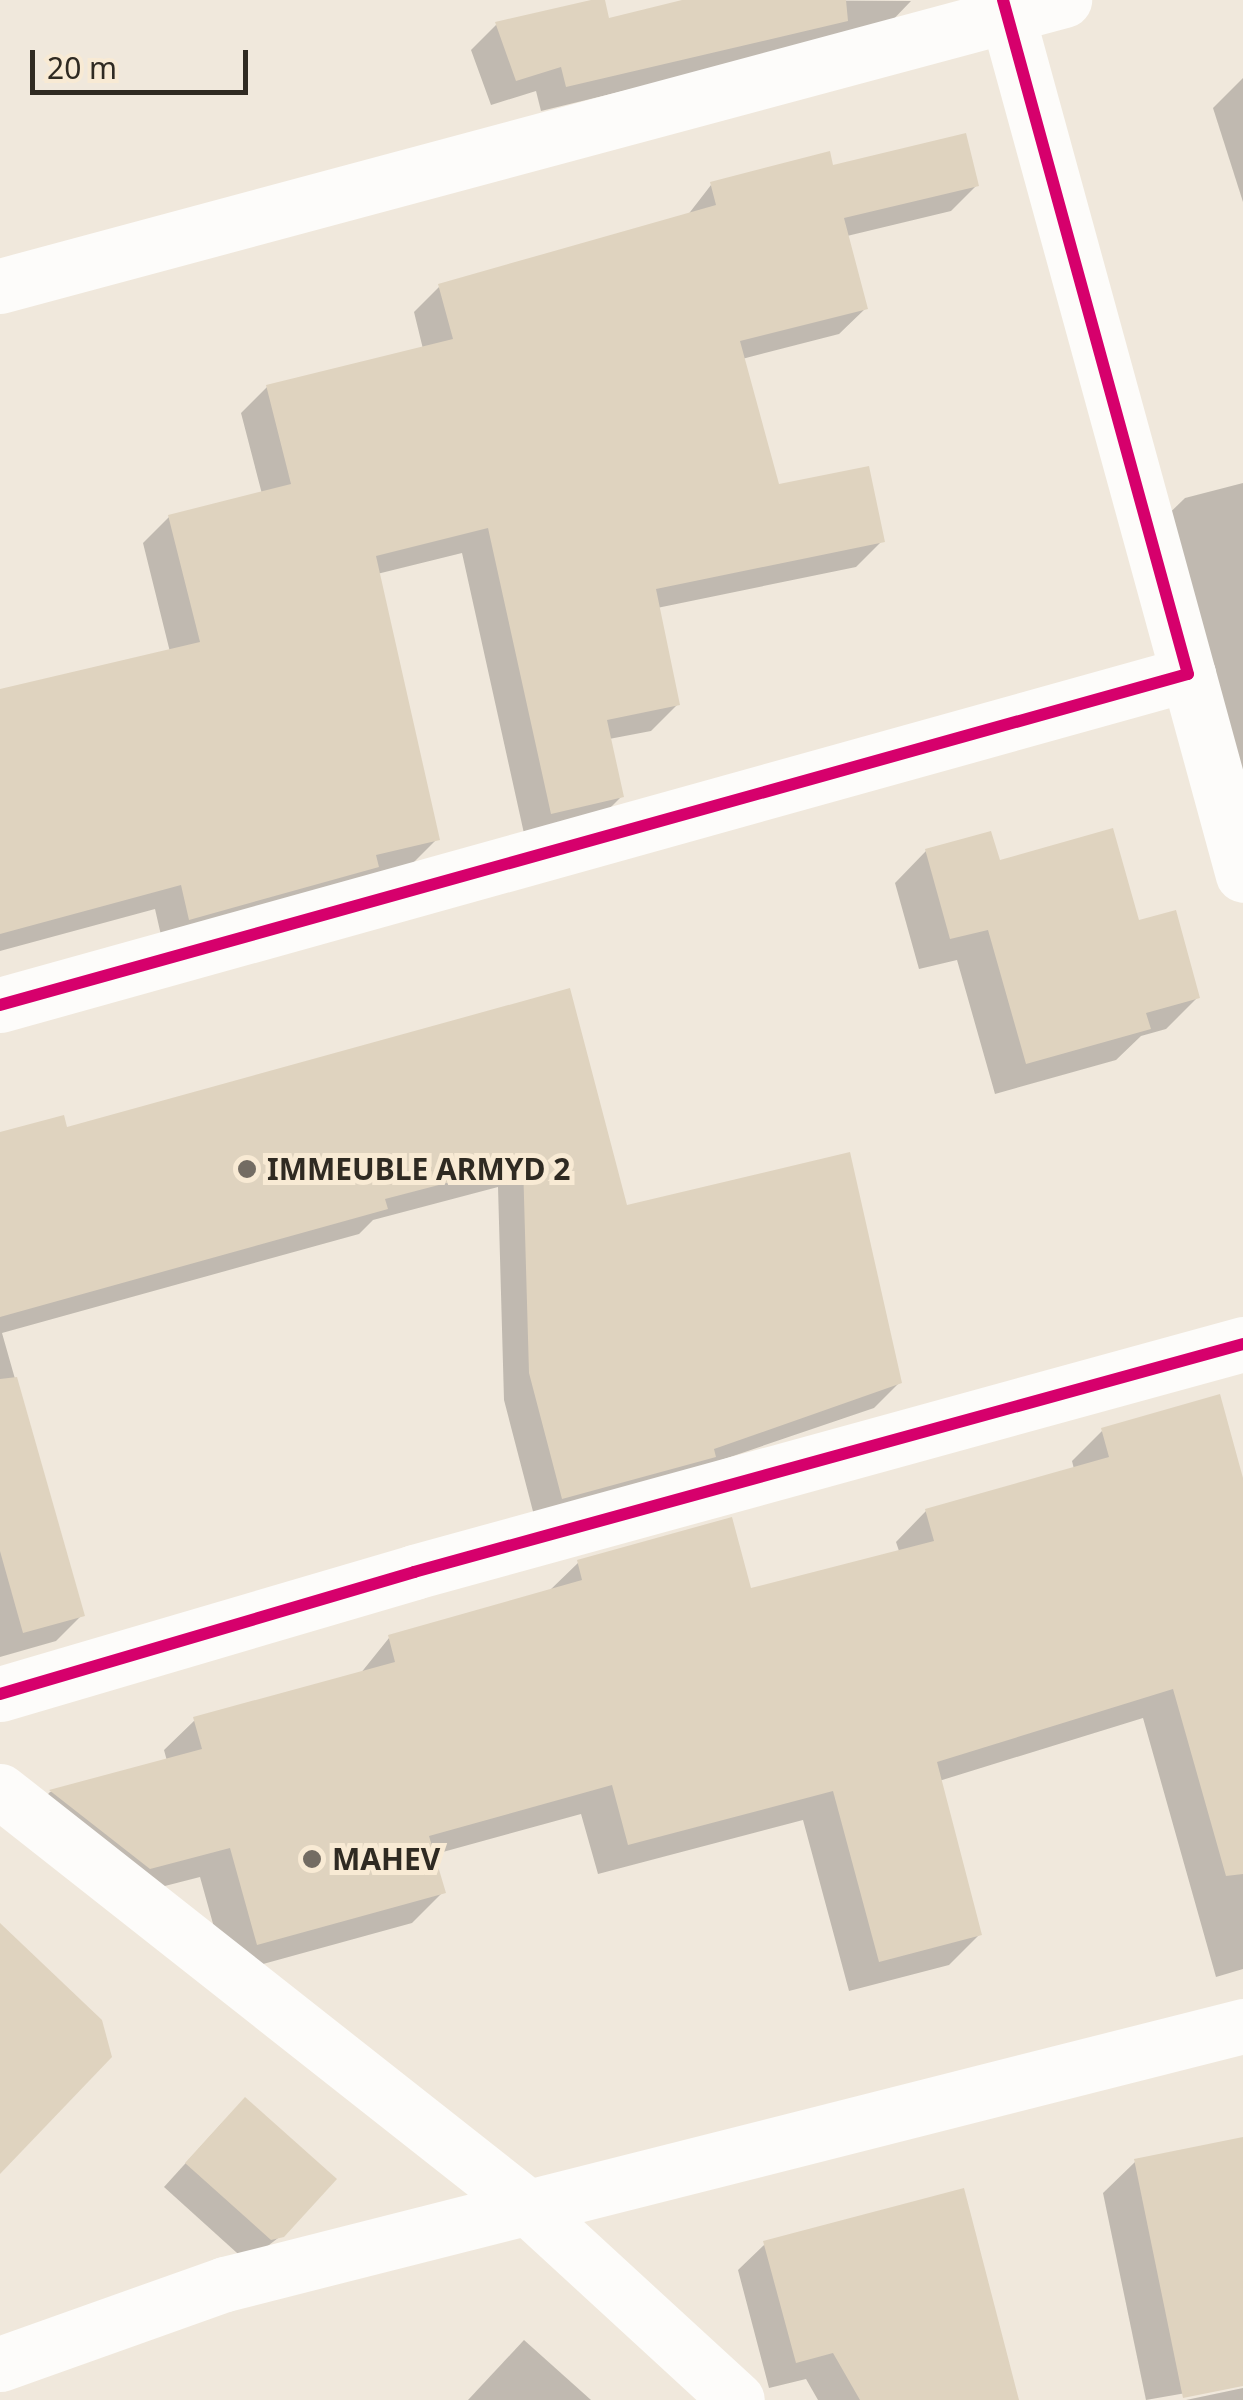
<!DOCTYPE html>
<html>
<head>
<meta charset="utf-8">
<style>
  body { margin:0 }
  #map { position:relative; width:1243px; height:2400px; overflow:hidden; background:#f0e8dc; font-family:"Noto Sans",sans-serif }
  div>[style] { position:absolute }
  .shadow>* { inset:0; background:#0003 }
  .building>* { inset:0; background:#dfd3bf }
  .minor>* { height:55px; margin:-27.5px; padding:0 27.5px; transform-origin:27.5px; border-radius:27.5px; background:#fdfcfa }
  .cycleway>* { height:12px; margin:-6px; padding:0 6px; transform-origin:6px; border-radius:6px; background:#d6006c }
  .dots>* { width:28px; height:28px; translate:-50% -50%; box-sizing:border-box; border:5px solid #f8ead4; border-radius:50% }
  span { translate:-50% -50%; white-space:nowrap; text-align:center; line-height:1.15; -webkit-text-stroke:10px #f8ead4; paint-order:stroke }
  .poi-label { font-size:30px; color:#2f2a22; font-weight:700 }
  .left { translate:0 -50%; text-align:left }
  .scale { position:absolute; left:30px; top:50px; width:218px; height:45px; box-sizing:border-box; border:5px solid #2f2a22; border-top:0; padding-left:12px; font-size:30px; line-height:35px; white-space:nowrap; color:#2f2a22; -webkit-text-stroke:8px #f8ead4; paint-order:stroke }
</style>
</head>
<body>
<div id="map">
  <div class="shadow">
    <div style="clip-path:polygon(602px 0,607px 21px,692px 0,911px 1px,886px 27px,541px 111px,536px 91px,491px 105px,471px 50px,496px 25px)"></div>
    <div style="clip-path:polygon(1243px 78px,1243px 202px,1213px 108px)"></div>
    <div style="clip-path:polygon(832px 168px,977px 185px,951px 211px,847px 236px,866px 308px,839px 334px,742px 359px,777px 487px,882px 541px,856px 567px,657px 608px,677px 705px,651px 731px,609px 739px,622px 796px,596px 822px,525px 838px,462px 553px,377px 574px,437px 839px,411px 865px,163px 944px,155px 909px,0 951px,0 694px,170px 652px,143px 543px,169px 517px,262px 494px,241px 413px,267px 387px,423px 349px,414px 312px,440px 286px,687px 216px,711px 185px)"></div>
    <div style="clip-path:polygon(1243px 483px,1243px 893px,1149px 533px,1185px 498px)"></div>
    <div style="clip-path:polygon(926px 851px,1137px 923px,1198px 997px,1166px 1029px,1141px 1036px,1116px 1060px,995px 1094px,957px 960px,919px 969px,895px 883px)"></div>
    <div style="clip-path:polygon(568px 992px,625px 1208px,900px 1382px,874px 1408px,536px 1523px,504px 1400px,498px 1187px,373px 1220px,359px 1234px,2px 1333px,82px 1615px,56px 1641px,0 1657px,0 1135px,66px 1130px)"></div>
    <div style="clip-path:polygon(1103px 1430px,1243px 1487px,1243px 1969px,1216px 1977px,1143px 1718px,939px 1781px,979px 1935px,949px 1965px,849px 1991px,803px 1820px,598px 1874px,581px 1814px,432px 1855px,443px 1892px,412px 1923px,227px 1974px,200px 1877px,118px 1898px,21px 1822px,50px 1792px,167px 1761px,164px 1750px,195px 1720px,360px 1674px,389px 1638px,548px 1592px,579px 1562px,749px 1591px,899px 1551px,896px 1542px,926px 1511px,1074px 1469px,1072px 1461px)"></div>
    <div style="clip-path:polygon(222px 2123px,282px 2235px,247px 2262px,164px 2187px)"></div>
    <div style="clip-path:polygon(1243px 2140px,1243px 2383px,1146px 2400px,1103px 2193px,1135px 2162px)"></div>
    <div style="clip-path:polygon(765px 2244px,1016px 2400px,818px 2400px,806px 2379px,769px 2388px,738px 2270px)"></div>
    <div style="clip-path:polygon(524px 2340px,591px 2400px,468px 2400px)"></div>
    <div style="clip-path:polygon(1243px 2388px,1243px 2400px,1186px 2400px)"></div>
  </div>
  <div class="building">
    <div style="clip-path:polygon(591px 0,605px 0,609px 18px,682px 0,846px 0,848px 21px,566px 87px,561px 67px,516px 81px,495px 22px)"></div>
    <div style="clip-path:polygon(966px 133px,979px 186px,844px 218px,868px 309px,740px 341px,779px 484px,869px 466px,885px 542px,656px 589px,680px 705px,607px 720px,624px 797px,551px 814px,488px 528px,376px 556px,440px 840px,376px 855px,379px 867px,189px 920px,181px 885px,0 934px,0 689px,200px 642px,168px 515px,291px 484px,266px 385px,453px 339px,438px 284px,716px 205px,710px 182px,830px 151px,833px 165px)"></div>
    <div style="clip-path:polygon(1113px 828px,1139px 920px,1176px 910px,1200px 998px,1146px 1013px,1151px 1029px,1026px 1064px,988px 930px,950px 939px,925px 849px,991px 831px,1000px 860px)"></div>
    <div style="clip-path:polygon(570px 988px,627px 1205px,850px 1152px,902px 1383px,714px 1449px,716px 1457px,562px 1499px,529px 1373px,523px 1163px,385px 1199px,388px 1209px,0 1317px,0 1132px,64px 1115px,67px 1127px)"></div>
    <div style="clip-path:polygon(17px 1377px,85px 1616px,23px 1633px,0 1551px,0 1379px)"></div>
    <div style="clip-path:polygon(1220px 1394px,1243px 1478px,1243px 1874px,1226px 1876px,1173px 1689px,937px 1762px,982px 1935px,879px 1962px,833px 1791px,628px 1845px,612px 1785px,429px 1836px,446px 1893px,257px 1945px,230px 1848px,150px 1869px,49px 1790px,202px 1749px,193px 1717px,395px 1662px,388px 1635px,582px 1580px,577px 1560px,732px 1517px,751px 1588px,934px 1541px,925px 1509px,1109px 1457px,1101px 1428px)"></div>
    <div style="clip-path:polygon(0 1923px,102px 2020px,112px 2057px,0 2174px)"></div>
    <div style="clip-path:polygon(245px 2097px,337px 2179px,284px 2237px,271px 2240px,185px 2163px)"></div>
    <div style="clip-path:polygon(1243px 2137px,1243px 2386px,1183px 2398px,1134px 2159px)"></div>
    <div style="clip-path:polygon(964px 2188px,1019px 2400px,860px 2400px,833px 2353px,796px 2363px,763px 2241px)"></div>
  </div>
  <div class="minor">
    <div style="left:0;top:286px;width:1102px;rotate:-15.05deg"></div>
    <div style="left:1188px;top:674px;width:208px;rotate:74.7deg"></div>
    <div style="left:0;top:1005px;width:1233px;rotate:-15.57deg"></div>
    <div style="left:1188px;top:674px;width:699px;rotate:-105.35deg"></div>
    <div style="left:0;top:1694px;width:432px;rotate:-16.4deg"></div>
    <div style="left:414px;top:1572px;width:860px;rotate:-15.38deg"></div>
    <div style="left:0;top:1791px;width:667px;rotate:38.24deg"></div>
    <div style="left:524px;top:2204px;width:289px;rotate:42.6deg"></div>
    <div style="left:0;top:2364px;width:239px;rotate:-19.6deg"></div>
    <div style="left:225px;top:2284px;width:1050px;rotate:-14.22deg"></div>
  </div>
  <div class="cycleway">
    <div style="left:0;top:1005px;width:1233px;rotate:-15.57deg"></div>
    <div style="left:1188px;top:674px;width:699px;rotate:-105.35deg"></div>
    <div style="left:0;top:1694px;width:432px;rotate:-16.4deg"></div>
    <div style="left:414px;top:1572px;width:860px;rotate:-15.38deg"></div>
  </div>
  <div class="dots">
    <div style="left:247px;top:1169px;background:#736c63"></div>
    <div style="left:312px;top:1859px;background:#736c63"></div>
  </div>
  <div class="poi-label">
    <span class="left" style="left:267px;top:1169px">IMMEUBLE ARMYD 2</span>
    <span class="left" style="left:332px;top:1859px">MAHEV</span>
  </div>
  <div class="scale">20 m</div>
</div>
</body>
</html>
